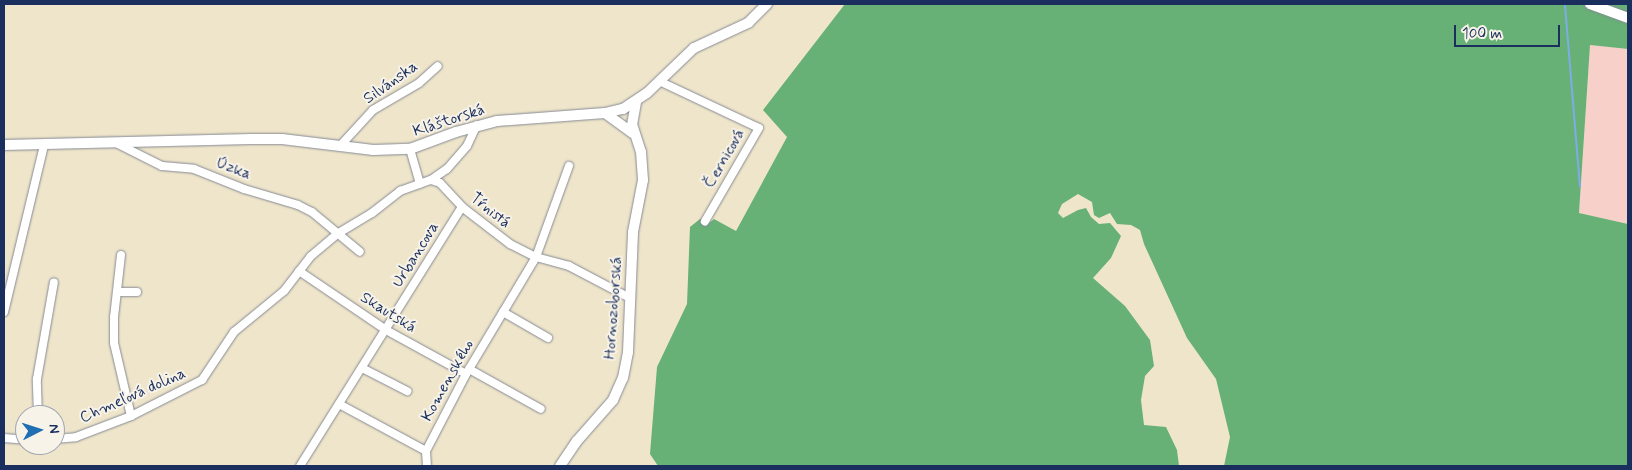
<!DOCTYPE html>
<html>
<head>
<meta charset="utf-8">
<style>
  body { margin:0 }
  #map { position:relative; width:1632px; height:470px; overflow:hidden; background:#efe5ca; font-family:Mynerve,sans-serif }
  div>[style] { position:absolute }
  .built>* { inset:0; background:#f7d0ca }
  .forest>* { inset:0; background:#67b076 }
  .stream>* { height:2px; margin:-1px; padding:0 1px; transform-origin:1px; border-radius:1px; background:#7cade7 }
  .roads { filter:drop-shadow(0 0 1px #858a94) drop-shadow(0 0 1px #858a94) }
  .minor>* { height:8px; margin:-4px; padding:0 4px; transform-origin:4px; border-radius:4px; background:#fff }
  .tertiary>* { height:10px; margin:-5px; padding:0 5px; transform-origin:5px; border-radius:5px; background:#fff }
  span { translate:-50% -50%; white-space:nowrap; text-align:center; line-height:1.15; -webkit-text-stroke:4px #f7f3e8; paint-order:stroke }
  .street-label { font-size:16px; color:#1b2f5e }
  .frame { position:absolute; inset:0; border:5px solid #1b2f5e; pointer-events:none }
  .north { position:absolute; left:15px; top:405px; width:50px; height:50px; box-sizing:border-box; background:#f7f3e8; border:1px solid #9fa5b1; border-radius:50%; rotate:85deg; font-size:14px; font-weight:700; line-height:20px; text-align:center; color:#1b2f5e }
  .north::after { content:''; display:block; margin:auto; width:18px; height:22px; background:#1f6fb2; clip-path:polygon(50% 0,100% 100%,50% 72%,0 100%) }
  .scale { position:absolute; left:1454px; top:25px; width:106px; height:22px; box-sizing:border-box; border:2px solid #1b2f5e; border-top:0; padding-left:6px; font-size:15px; line-height:18px; white-space:nowrap; color:#1b2f5e; -webkit-text-stroke:4px #f7f3e8; paint-order:stroke }
</style>
</head>
<body>
<div id="map">
  <div class="built">
    <div style="clip-path:polygon(1590px 45px,1628px 49px,1628px 224px,1579px 213px)"></div>
  </div>
  <div class="forest">
    <div style="clip-path:polygon(845px 4px,1628px 4px,1628px 49px,1590px 45px,1579px 213px,1628px 224px,1628px 466px,1224px 466px,1230px 437px,1216px 379px,1187px 338px,1144px 244px,1140px 230px,1131px 225px,1117px 224px,1110px 213px,1099px 218px,1094px 215px,1092px 202px,1078px 194px,1062px 204px,1058px 213px,1063px 218px,1078px 210px,1086px 208px,1091px 217px,1099px 224px,1110px 223px,1121px 236px,1111px 258px,1093px 278px,1125px 306px,1150px 340px,1154px 366px,1145px 376px,1141px 400px,1144px 425px,1166px 427px,1177px 450px,1179px 466px,658px 466px,650px 454px,657px 367px,687px 304px,690px 227px,700px 219px,708px 224px,714px 219px,736px 231px,787px 137px,763px 110px)"></div>
  </div>
  <div class="stream">
    <div style="left:1565px;top:5px;width:182px;rotate:85.3deg"></div>
  </div>
  <div class="roads">
    <div class="minor">
      <div style="left:659px;top:81px;width:110px;rotate:25.2deg"></div>
      <div style="left:759px;top:128px;width:108px;rotate:120.1deg"></div>
      <div style="left:116px;top:143px;width:51px;rotate:26.6deg"></div>
      <div style="left:162px;top:166px;width:32px;rotate:5deg"></div>
      <div style="left:194px;top:169px;width:54px;rotate:21.8deg"></div>
      <div style="left:244px;top:189px;width:56px;rotate:16.5deg"></div>
      <div style="left:298px;top:205px;width:16px;rotate:27deg"></div>
      <div style="left:312px;top:212px;width:62px;rotate:39.8deg"></div>
      <div style="left:340px;top:146px;width:49px;rotate:-47.5deg"></div>
      <div style="left:373px;top:110px;width:53px;rotate:-30.4deg"></div>
      <div style="left:419px;top:83px;width:25px;rotate:-42deg"></div>
      <div style="left:410px;top:149px;width:36px;rotate:74deg"></div>
      <div style="left:431px;top:180px;width:9px;rotate:18deg"></div>
      <div style="left:440px;top:183px;width:33px;rotate:47deg"></div>
      <div style="left:462px;top:207px;width:61px;rotate:37.6deg"></div>
      <div style="left:510px;top:244px;width:29px;rotate:27deg"></div>
      <div style="left:536px;top:257px;width:34px;rotate:15deg"></div>
      <div style="left:569px;top:266px;width:69px;rotate:27.7deg"></div>
      <div style="left:121px;top:255px;width:62px;rotate:96.4deg"></div>
      <div style="left:114px;top:317px;width:26px;rotate:90deg"></div>
      <div style="left:114px;top:343px;width:75px;rotate:76.9deg"></div>
      <div style="left:299px;top:271px;width:105px;rotate:34.1deg"></div>
      <div style="left:386px;top:330px;width:91px;rotate:28.8deg"></div>
      <div style="left:118px;top:292px;width:19px"></div>
      <div style="left:4px;top:312px;width:172px;rotate:-76.5deg"></div>
      <div style="left:503px;top:312px;width:52px;rotate:30deg"></div>
      <div style="left:362px;top:368px;width:51px;rotate:27.1deg"></div>
      <div style="left:469px;top:369px;width:82px;rotate:29.1deg"></div>
      <div style="left:339px;top:404px;width:99px;rotate:28.4deg"></div>
      <div style="left:38px;top:415px;width:36px;rotate:-92deg"></div>
      <div style="left:37px;top:379px;width:98px;rotate:-80.1deg"></div>
      <div style="left:4px;top:438px;width:21px;rotate:5deg"></div>
      <div style="left:55px;top:439px;width:21px;rotate:-5deg"></div>
      <div style="left:76px;top:437px;width:59px;rotate:-20.9deg"></div>
      <div style="left:131px;top:416px;width:80px;rotate:-26.9deg"></div>
      <div style="left:202px;top:380px;width:58px;rotate:-56.3deg"></div>
      <div style="left:234px;top:332px;width:65px;rotate:-39.4deg"></div>
      <div style="left:284px;top:291px;width:44px;rotate:-52.4deg"></div>
      <div style="left:311px;top:256px;width:34px;rotate:-40deg"></div>
      <div style="left:337px;top:234px;width:41px;rotate:-31deg"></div>
      <div style="left:372px;top:213px;width:36px;rotate:-38deg"></div>
      <div style="left:400px;top:191px;width:33px;rotate:-20deg"></div>
      <div style="left:431px;top:180px;width:19px;rotate:-35deg"></div>
      <div style="left:447px;top:169px;width:30px;rotate:-49deg"></div>
      <div style="left:467px;top:146px;width:23px;rotate:-65deg"></div>
      <div style="left:300px;top:466px;width:305px;rotate:-58deg"></div>
      <div style="left:427px;top:466px;width:15px;rotate:-94deg"></div>
      <div style="left:426px;top:451px;width:87px;rotate:-62.5deg"></div>
      <div style="left:466px;top:374px;width:136px;rotate:-59.1deg"></div>
      <div style="left:536px;top:257px;width:97px;rotate:-70.1deg"></div>
    </div>
    <div class="tertiary">
      <div style="left:1590px;top:4px;width:40px;rotate:20.2deg"></div>
      <div style="left:605px;top:113px;width:34px;rotate:36deg"></div>
      <div style="left:4px;top:145px;width:247px;rotate:-1.4deg"></div>
      <div style="left:251px;top:139px;width:31px"></div>
      <div style="left:282px;top:139px;width:92px;rotate:6.9deg"></div>
      <div style="left:373px;top:150px;width:37px;rotate:-2deg"></div>
      <div style="left:410px;top:149px;width:49px;rotate:-20.3deg"></div>
      <div style="left:456px;top:132px;width:42px;rotate:-15deg"></div>
      <div style="left:497px;top:121px;width:108px;rotate:-4.2deg"></div>
      <div style="left:605px;top:113px;width:18px;rotate:-13deg"></div>
      <div style="left:623px;top:109px;width:29px;rotate:-34deg"></div>
      <div style="left:647px;top:93px;width:65px;rotate:-43.8deg"></div>
      <div style="left:694px;top:48px;width:60px;rotate:-24.8deg"></div>
      <div style="left:748px;top:23px;width:27px;rotate:-45deg"></div>
      <div style="left:560px;top:466px;width:30px;rotate:-56deg"></div>
      <div style="left:577px;top:441px;width:55px;rotate:-48.7deg"></div>
      <div style="left:613px;top:400px;width:24px;rotate:-66deg"></div>
      <div style="left:623px;top:378px;width:26px;rotate:-79deg"></div>
      <div style="left:628px;top:352px;width:120px;rotate:-87.6deg"></div>
      <div style="left:633px;top:232px;width:53px;rotate:-79.1deg"></div>
      <div style="left:643px;top:180px;width:28px;rotate:-94deg"></div>
      <div style="left:641px;top:152px;width:28px;rotate:-108deg"></div>
      <div style="left:632px;top:125px;width:23px;rotate:-80deg"></div>
    </div>
  </div>
  <div class="street-label">
    <span style="left:391px;top:83px;rotate:-35deg">Silvánska</span>
    <span style="left:449px;top:121px;rotate:-18deg">Kláštorská</span>
    <span style="left:725px;top:159px;rotate:-60deg">Černicová</span>
    <span style="left:233px;top:169px;rotate:21deg">Úzka</span>
    <span style="left:490px;top:211px;rotate:39deg">Tŕnistá</span>
    <span style="left:416px;top:255px;rotate:-58deg">Urbancova</span>
    <span style="left:614px;top:308px;rotate:-86deg">Hornozoborská</span>
    <span style="left:388px;top:313px;rotate:32deg">Skautská</span>
    <span style="left:448px;top:381px;rotate:-61deg">Komenského</span>
    <span style="left:133px;top:396px;rotate:-24deg">Chmeľová dolina</span>
  </div>
  <div class="frame"></div>
  <div class="north">N</div>
  <div class="scale">100 m</div>
</div>
</body>
</html>
